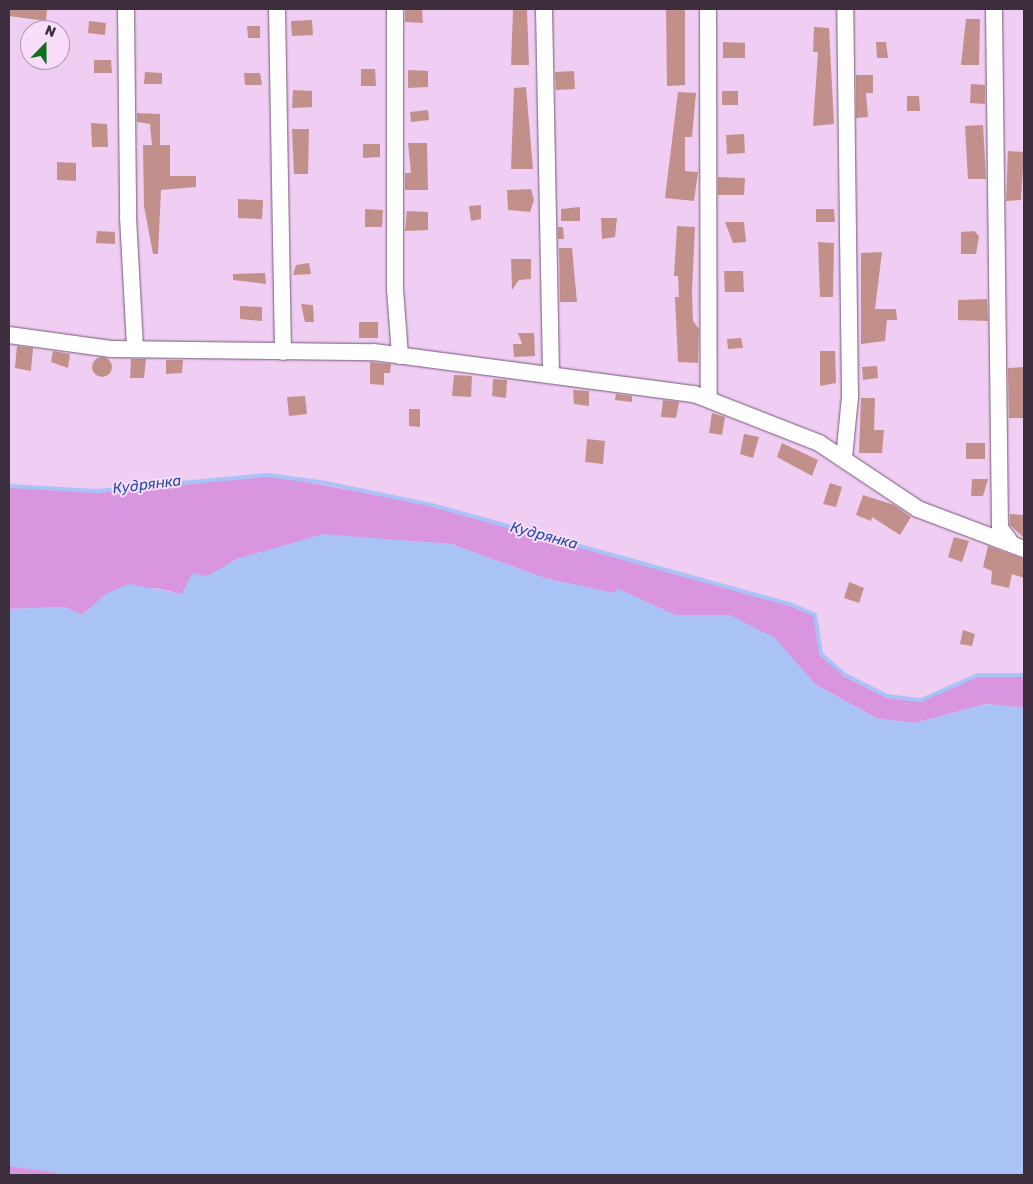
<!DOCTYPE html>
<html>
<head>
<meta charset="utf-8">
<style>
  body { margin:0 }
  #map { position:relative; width:1033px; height:1184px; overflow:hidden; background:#f0cdf2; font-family:Rubik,sans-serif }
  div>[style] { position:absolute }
  .green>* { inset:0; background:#d996de }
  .water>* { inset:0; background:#a9c3f7 }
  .stream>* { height:4px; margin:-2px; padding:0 2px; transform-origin:2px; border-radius:2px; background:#a9c3f7 }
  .building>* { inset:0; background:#c2908b }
  .round { border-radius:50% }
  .roads { filter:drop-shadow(0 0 1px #755777) drop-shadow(0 0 1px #755777) }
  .minor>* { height:16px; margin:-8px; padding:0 8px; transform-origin:8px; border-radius:8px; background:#fff }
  span { translate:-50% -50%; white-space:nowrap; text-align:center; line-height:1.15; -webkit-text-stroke:4px #f9ddfb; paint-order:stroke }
  .water-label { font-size:15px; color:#254cae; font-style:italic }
  .frame { position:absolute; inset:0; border:10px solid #3c2e3c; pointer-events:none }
  .north { position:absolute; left:20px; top:20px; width:50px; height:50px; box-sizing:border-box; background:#f9ddfb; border:1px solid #ad97af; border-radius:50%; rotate:22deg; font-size:14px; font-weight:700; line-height:20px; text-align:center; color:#3c2e3c }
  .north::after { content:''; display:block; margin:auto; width:18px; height:22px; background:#11701d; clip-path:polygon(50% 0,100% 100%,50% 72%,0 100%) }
</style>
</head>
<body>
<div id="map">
  <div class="green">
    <div style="clip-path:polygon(267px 475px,432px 505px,792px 605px,815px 615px,821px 654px,845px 675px,887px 696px,921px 700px,978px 675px,1024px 675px,1024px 708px,986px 704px,915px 723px,878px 719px,816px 685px,796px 663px,730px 615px,675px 615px,618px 589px,613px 593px,544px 578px,451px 544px,323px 535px,237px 559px,182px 594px,155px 588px,88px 609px,82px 615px,65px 607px,9px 609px,9px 486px,97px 491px)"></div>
    <div style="clip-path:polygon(9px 1166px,45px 1170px,71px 1175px,9px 1175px)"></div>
  </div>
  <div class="water">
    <div style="clip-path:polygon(323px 534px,451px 544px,544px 578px,613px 593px,618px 589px,675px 615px,730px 615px,775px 638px,816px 685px,878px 719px,915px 723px,986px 704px,1024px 708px,1024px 1175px,71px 1175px,9px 1166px,9px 609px,65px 607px,82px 615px,107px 593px,129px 584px,182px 594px,192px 573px,207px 576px,237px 559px)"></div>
  </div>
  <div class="stream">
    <div style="left:9px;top:486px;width:88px;rotate:3.3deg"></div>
    <div style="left:97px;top:491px;width:171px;rotate:-5.4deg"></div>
    <div style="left:267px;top:475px;width:60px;rotate:7.7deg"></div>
    <div style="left:326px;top:483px;width:108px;rotate:11.7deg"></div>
    <div style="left:432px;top:505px;width:374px;rotate:15.5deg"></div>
    <div style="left:792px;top:605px;width:25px;rotate:23deg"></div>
    <div style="left:815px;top:615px;width:39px;rotate:81deg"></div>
    <div style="left:821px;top:654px;width:32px;rotate:41deg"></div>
    <div style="left:845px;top:675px;width:47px;rotate:26.6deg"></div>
    <div style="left:887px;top:696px;width:34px;rotate:7deg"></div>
    <div style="left:921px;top:700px;width:62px;rotate:-23.7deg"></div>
    <div style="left:978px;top:675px;width:46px"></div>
  </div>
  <div class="building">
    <div style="clip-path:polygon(9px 9px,47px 9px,46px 21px,9px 16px)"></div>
    <div style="clip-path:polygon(405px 9px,422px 9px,423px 23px,405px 22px)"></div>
    <div style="clip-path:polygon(666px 9px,685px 9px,685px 85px,667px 86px)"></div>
    <div style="clip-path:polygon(513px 10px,527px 10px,529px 65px,511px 65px)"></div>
    <div style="clip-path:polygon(966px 19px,980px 19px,979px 65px,961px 65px)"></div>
    <div style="clip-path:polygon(312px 20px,313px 35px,292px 36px,291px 21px)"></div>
    <div style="clip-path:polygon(89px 21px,106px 23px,105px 35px,88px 33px)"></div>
    <div style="clip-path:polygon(247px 26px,260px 26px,260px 38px,248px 38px)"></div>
    <div style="clip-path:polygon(814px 27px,829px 28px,834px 124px,813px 126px,818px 52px,813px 52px)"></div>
    <div style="clip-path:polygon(723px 42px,745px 43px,745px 58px,723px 58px)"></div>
    <div style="clip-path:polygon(876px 42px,886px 42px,888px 58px,877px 58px)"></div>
    <div style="clip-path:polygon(94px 60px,111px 60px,112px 73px,94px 73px)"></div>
    <div style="clip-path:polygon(361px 69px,375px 69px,376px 86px,361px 86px)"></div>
    <div style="clip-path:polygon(408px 70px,428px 71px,428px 87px,408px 88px)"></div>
    <div style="clip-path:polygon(574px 71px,575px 89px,556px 90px,555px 72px)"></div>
    <div style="clip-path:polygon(145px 72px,162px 73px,162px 84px,144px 84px)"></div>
    <div style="clip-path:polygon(244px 73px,260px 73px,262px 85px,245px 85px)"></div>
    <div style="clip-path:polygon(856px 75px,873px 75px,873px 93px,866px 93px,868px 117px,856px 118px)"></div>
    <div style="clip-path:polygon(971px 84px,985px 85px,985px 104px,970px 103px)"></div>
    <div style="clip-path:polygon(526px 87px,533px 169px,511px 169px,514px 88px)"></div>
    <div style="clip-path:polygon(293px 90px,312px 91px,312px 107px,292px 108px)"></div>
    <div style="clip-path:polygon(722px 91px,738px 91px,738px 105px,722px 105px)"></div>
    <div style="clip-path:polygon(678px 92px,696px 93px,692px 137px,685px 137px,685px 171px,698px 172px,694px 201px,665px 198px)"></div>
    <div style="clip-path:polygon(907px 96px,919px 96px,920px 111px,907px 111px)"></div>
    <div style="clip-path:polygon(428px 110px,429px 120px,411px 122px,410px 112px)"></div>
    <div style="clip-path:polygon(137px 113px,160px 114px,160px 145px,170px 145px,170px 176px,196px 176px,196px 187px,161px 190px,158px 254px,153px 254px,144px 206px,143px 145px,152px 145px,150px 124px,137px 122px)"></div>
    <div style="clip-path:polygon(91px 123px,107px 124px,108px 147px,92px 147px)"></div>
    <div style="clip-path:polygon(983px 125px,986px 179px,968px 179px,965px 126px)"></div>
    <div style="clip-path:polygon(292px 129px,309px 129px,308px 174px,294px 174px)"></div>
    <div style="clip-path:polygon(744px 134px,745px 153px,727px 154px,726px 135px)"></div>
    <div style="clip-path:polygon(408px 143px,427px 143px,428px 190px,405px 190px,405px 173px,411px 173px)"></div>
    <div style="clip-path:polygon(363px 144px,380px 144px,380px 157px,363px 158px)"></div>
    <div style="clip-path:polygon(1008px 151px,1024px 152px,1021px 200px,1006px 201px)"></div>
    <div style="clip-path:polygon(57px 162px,76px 163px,76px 181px,57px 180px)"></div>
    <div style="clip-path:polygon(718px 177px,745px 178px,744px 195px,718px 195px)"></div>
    <div style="clip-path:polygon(531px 189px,534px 200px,530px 212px,508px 210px,507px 190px)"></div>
    <div style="clip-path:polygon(238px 199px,263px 200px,262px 219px,238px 218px)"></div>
    <div style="clip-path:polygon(481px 205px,481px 219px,471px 221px,469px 206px)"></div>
    <div style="clip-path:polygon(580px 207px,580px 221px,561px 221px,561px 209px)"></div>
    <div style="clip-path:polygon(365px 209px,383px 210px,382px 227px,365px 227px)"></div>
    <div style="clip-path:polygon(816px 209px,834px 209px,835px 222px,816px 222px)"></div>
    <div style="clip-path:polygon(407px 211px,428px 212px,428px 230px,405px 231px)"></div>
    <div style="clip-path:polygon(601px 218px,617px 218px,615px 237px,602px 239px)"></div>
    <div style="clip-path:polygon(725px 222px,744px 222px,746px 242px,733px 243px)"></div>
    <div style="clip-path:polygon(677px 226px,695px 227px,692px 291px,693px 321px,699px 329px,698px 363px,678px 362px,675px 297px,679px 297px,678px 276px,674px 276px)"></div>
    <div style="clip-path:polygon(558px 227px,563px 227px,564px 239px,558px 239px)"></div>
    <div style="clip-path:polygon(97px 231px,115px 232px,115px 244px,96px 243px)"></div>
    <div style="clip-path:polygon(974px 231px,979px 236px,976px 254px,961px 254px,961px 232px)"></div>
    <div style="clip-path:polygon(818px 242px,834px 243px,833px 297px,820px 297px)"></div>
    <div style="clip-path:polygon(559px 248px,572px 248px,577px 302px,560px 302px)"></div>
    <div style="clip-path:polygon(882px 252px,875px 309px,896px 309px,897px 320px,887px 320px,885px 341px,861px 344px,861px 253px)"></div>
    <div style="clip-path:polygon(511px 259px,531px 259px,531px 279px,519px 280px,512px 290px)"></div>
    <div style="clip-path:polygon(309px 263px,311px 274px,293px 275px,296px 265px)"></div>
    <div style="clip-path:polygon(724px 271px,743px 271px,744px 292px,725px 292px)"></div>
    <div style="clip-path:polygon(265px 273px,266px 284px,233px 280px,233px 274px)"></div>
    <div style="clip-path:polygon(987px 299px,988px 321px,958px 320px,958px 300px)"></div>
    <div style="clip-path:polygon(301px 304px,313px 305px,314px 322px,305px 322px)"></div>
    <div style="clip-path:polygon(240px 306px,262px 307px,262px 321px,240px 319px)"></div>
    <div style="clip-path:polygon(359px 322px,378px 322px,378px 338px,359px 338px)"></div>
    <div style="clip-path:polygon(518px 333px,534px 333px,535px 356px,514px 357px,513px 344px,522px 344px)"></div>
    <div style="clip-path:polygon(741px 338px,743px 348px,728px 349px,727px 339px)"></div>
    <div style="clip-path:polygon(17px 346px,33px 348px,31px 371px,15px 368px)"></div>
    <div style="clip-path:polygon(53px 351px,70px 354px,68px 368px,51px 362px)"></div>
    <div style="clip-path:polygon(820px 351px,835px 351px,836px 383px,820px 386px)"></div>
    <div class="round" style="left:92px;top:357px;width:20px;height:20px"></div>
    <div style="clip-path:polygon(131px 359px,146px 359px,144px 378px,130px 378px)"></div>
    <div style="clip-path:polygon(166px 360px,183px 360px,182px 373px,166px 374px)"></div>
    <div style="clip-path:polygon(370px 362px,391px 364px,390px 373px,384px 373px,384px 385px,370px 384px)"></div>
    <div style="clip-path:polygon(877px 366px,878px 378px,863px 380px,862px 367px)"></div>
    <div style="clip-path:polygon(1024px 367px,1023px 418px,1009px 418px,1008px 368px)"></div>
    <div style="clip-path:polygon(454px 375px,472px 376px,471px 397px,452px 396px)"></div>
    <div style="clip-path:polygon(493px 379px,507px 380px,506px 398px,492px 396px)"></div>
    <div style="clip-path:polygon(573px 390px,589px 391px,589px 406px,574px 404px)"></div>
    <div style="clip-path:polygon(616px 394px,632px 396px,632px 402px,615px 400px)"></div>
    <div style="clip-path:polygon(305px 396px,307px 414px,289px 416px,287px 397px)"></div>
    <div style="clip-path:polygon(861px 398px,875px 398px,874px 430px,884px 430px,882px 453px,859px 453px)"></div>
    <div style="clip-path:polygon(663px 400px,679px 402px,676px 418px,661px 417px)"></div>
    <div style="clip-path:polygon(409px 409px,420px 409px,420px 427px,409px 426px)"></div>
    <div style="clip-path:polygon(712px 413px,725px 417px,722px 435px,709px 433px)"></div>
    <div style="clip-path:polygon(744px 434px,759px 437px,753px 458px,740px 454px)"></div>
    <div style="clip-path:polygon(587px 439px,605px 441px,603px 464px,585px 462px)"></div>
    <div style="clip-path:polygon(782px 443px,818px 460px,812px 476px,777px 457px)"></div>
    <div style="clip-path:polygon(966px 443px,985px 443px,985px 459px,966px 459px)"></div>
    <div style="clip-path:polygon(972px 479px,988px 479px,983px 496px,971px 496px)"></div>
    <div style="clip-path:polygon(830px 483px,842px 487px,836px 507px,823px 504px)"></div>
    <div style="clip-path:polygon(863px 495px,894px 505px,911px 517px,900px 535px,872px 517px,871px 521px,856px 515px)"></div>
    <div style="clip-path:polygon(1010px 514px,1024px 515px,1024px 538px,1010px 525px)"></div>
    <div style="clip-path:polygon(954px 537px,969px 541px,962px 562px,948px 557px)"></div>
    <div style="clip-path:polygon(988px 546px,1024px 559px,1024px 578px,1012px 574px,1009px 588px,991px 584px,992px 571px,983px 567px)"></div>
    <div style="clip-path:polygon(849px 582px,864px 588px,859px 603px,844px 598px)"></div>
    <div style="clip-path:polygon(963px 630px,975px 634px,972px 646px,960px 644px)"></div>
  </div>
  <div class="roads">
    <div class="minor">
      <div style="left:126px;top:9px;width:208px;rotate:89.4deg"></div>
      <div style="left:128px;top:217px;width:131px;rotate:86.9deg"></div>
      <div style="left:277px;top:9px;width:343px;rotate:89deg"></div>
      <div style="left:395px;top:9px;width:280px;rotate:90deg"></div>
      <div style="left:395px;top:289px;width:67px;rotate:85.7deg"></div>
      <div style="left:544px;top:9px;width:366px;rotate:88.9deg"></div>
      <div style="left:708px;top:9px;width:390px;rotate:89.9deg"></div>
      <div style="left:994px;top:9px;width:519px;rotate:89.34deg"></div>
      <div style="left:1000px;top:528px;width:20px;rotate:53deg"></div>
      <div style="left:9px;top:335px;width:103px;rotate:7.8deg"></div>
      <div style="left:111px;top:349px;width:263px;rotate:0.7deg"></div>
      <div style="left:374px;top:352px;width:323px;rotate:7.5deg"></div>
      <div style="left:694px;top:394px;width:134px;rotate:21.4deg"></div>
      <div style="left:819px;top:443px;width:119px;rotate:33.7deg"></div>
      <div style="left:918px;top:509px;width:113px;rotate:20.7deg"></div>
      <div style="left:844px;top:458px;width:61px;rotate:-84.4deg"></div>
      <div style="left:850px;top:397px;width:388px;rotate:-90.7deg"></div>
    </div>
  </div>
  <div class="water-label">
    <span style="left:147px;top:485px;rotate:-7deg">Кудрянка</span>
    <span style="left:544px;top:536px;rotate:15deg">Кудрянка</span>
  </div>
  <div class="frame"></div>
  <div class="north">N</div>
</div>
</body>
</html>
